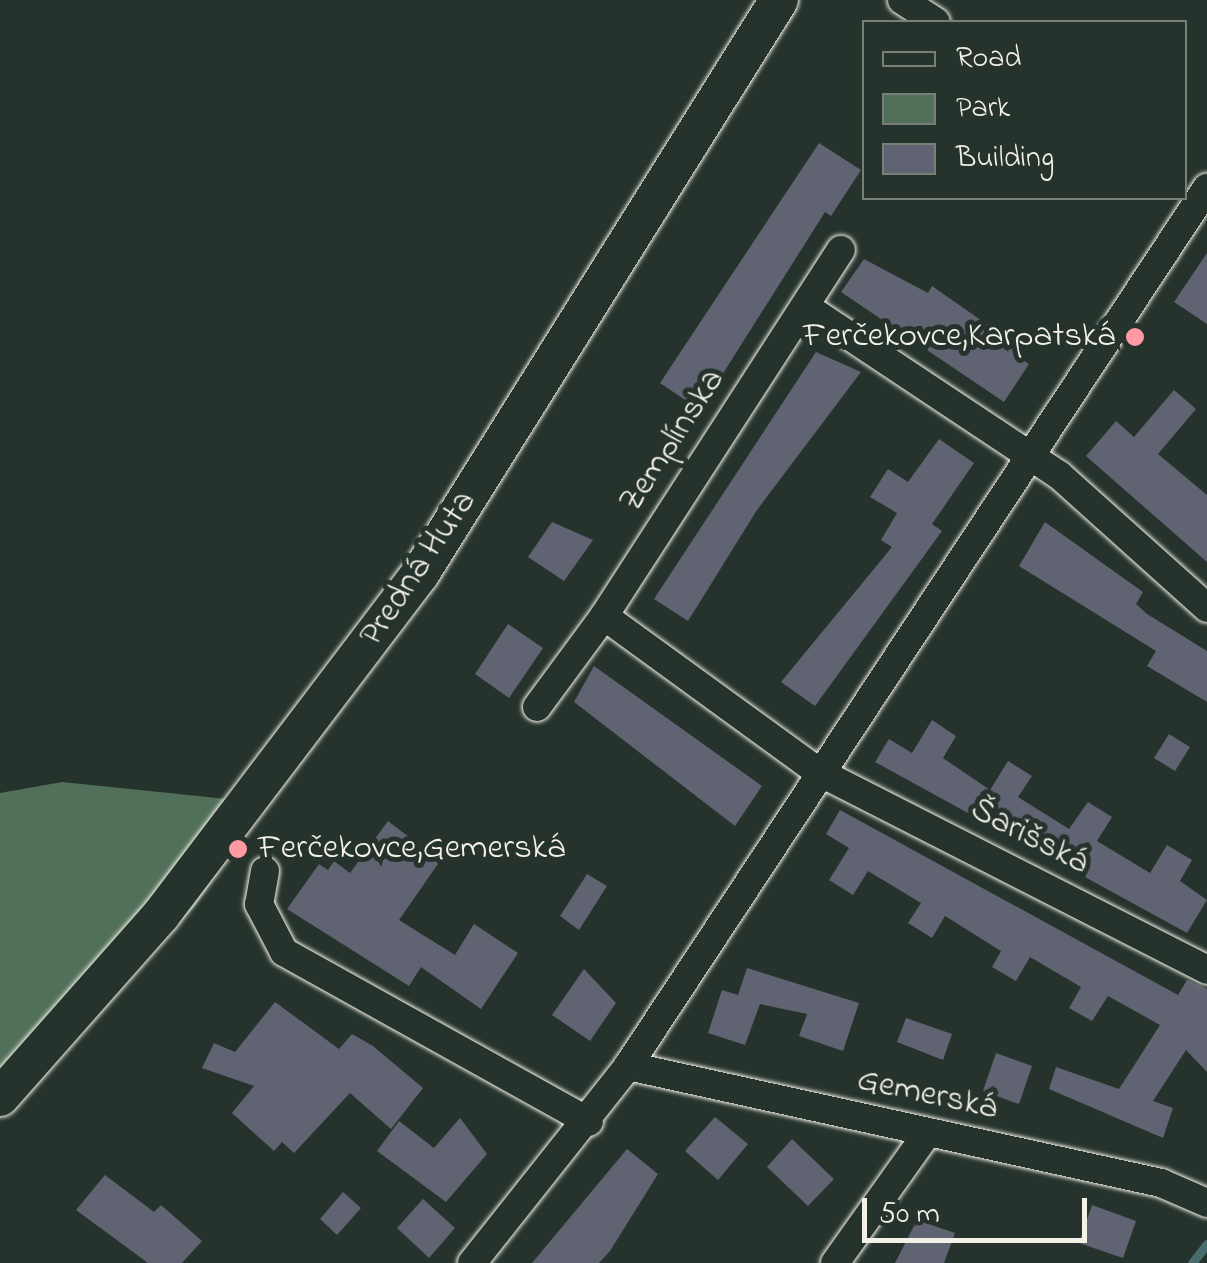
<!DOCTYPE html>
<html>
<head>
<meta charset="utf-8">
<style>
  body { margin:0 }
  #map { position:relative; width:1207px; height:1263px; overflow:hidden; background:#26332d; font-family:"Indie Flower",sans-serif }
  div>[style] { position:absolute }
  .green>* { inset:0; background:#517059 }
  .stream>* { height:9px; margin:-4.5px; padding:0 4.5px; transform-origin:4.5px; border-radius:4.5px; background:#486b6d }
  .building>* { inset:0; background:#606371 }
  .roads { filter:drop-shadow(0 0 2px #f4f1e8) drop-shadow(0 0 2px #f4f1e8) }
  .street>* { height:28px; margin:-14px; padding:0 14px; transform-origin:14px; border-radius:14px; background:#26332d }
  .secondary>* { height:38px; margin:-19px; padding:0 19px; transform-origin:19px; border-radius:19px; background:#26332d }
  .dots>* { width:28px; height:28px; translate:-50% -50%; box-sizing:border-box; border:5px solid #26332d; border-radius:50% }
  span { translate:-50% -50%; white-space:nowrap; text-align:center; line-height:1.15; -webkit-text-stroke:10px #26332d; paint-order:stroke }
  .poi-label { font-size:35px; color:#f4f1e8 }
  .right { translate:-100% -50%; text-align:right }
  .left { translate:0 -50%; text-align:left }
  .street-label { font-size:35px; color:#f4f1e8 }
  .legend { position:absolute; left:862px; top:20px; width:325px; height:180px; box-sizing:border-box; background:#26332d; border:2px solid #787f78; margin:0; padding:12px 18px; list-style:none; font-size:30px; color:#f4f1e8 }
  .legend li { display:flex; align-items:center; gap:20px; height:50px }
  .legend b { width:50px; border:2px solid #787f78 }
  .scale { position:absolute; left:862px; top:1198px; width:225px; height:45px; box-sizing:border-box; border:5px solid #f4f1e8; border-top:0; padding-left:12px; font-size:30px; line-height:35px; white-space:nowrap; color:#f4f1e8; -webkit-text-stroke:8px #26332d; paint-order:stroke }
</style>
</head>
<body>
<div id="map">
  <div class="green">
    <div style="clip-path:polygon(62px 782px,266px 803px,195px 906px,0 1118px,0 793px)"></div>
  </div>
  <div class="stream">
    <div style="left:1192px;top:1263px;width:24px;rotate:-52deg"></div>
  </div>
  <div class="building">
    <div style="clip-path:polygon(819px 143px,861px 170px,831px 216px,825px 212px,700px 410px,660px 383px)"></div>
    <div style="clip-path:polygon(1207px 253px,1207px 324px,1174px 302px)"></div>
    <div style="clip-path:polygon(864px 259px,928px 293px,932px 286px,1021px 348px,1016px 356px,1029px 364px,1004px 402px,841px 292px)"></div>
    <div style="clip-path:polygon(816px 352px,861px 372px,757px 510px,688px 621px,654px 599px)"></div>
    <div style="clip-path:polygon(1174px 390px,1196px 409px,1158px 454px,1207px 495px,1207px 562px,1086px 456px,1116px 421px,1134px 437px)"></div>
    <div style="clip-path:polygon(939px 439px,974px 463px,932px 524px,942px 531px,815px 706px,781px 682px,892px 547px,881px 540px,897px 513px,870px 497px,888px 469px,908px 482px)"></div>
    <div style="clip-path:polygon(552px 522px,593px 540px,564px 581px,528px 557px)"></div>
    <div style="clip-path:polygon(1045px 522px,1143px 592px,1136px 604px,1147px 614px,1207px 651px,1207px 702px,1147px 666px,1156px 651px,1019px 566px)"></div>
    <div style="clip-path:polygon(508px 624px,543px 648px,509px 698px,475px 674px)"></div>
    <div style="clip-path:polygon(594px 666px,762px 786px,735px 826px,574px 702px)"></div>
    <div style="clip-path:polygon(932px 720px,956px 736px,943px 758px,990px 790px,1008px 761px,1032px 776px,1018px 797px,1069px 829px,1088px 802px,1112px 817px,1097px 841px,1150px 873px,1167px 845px,1192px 860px,1180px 881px,1207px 900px,1187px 933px,875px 762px,889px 739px,912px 753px)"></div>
    <div style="clip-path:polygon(1169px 734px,1190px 747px,1175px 771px,1154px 758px)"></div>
    <div style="clip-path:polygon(840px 810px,1178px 995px,1187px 980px,1207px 989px,1207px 1072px,1186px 1050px,1153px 1101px,1173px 1108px,1163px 1138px,1049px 1089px,1056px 1067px,1119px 1089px,1160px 1025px,1108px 996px,1092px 1021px,1069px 1008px,1081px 987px,1030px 957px,1016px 981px,992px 967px,1001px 951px,945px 916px,932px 938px,908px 923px,921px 903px,868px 871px,853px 895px,829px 880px,849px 848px,826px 834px)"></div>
    <div style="clip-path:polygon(388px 821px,440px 861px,399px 920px,455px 955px,474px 924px,518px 953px,481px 1009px,421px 967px,409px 986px,287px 909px,319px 864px,328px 870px,334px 861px,350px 873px)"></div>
    <div style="clip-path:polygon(587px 874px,607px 886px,579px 930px,560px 916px)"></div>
    <div style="clip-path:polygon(747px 968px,859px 1003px,843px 1051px,799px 1036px,807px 1014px,760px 1004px,745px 1045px,708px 1033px,722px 990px,738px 995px)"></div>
    <div style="clip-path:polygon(584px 969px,616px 1003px,590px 1041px,552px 1015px)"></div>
    <div style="clip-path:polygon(275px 1002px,339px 1049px,352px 1034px,373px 1046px,423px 1088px,391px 1129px,350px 1093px,294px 1153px,282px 1142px,274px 1151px,232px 1113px,254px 1086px,202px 1068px,214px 1043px,235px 1052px)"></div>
    <div style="clip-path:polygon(906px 1018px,952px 1034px,943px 1060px,897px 1042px)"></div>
    <div style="clip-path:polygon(996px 1053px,1032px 1066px,1019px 1104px,983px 1091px)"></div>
    <div style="clip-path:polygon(715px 1117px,748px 1144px,718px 1180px,685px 1151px)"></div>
    <div style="clip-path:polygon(460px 1118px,487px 1154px,446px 1202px,377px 1151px,399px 1121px,434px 1148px)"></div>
    <div style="clip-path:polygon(792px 1139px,834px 1179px,808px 1206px,767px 1167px)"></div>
    <div style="clip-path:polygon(627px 1149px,658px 1174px,610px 1251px,599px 1263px,532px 1263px)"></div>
    <div style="clip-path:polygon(105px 1175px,154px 1212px,161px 1205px,202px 1241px,182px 1263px,148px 1263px,76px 1210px)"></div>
    <div style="clip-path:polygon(343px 1192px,361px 1208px,337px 1235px,320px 1219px)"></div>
    <div style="clip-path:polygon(423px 1199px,455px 1228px,429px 1258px,397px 1228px)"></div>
    <div style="clip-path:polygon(1092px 1205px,1136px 1221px,1123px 1258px,1079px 1243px)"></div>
    <div style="clip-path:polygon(917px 1220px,955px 1233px,944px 1263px,895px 1263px)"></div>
  </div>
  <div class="roads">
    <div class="street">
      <div style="left:902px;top:0;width:40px;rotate:32.9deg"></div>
      <div style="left:806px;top:307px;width:304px;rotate:33.6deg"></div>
      <div style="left:1059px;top:475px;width:199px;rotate:41.9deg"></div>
      <div style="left:604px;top:616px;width:436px;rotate:-57.1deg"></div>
      <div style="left:537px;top:707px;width:113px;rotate:-53.6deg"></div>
      <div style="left:604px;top:616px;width:263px;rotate:36deg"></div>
      <div style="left:817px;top:771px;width:438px;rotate:27deg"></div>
      <div style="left:265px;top:871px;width:34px;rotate:100deg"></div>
      <div style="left:259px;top:904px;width:54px;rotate:62.5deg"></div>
      <div style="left:284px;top:952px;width:349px;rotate:29.1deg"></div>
      <div style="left:628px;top:1066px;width:546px;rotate:12.38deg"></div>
      <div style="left:1161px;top:1183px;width:50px;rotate:23.5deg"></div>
      <div style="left:472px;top:1263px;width:251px;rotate:-51.6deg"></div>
      <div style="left:628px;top:1066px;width:1052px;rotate:-56.6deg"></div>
      <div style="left:835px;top:1263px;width:157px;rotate:-54.6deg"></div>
    </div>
    <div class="secondary">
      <div style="left:0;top:1097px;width:243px;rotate:-48.5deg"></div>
      <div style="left:161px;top:915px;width:428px;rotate:-52.8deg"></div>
      <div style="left:420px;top:574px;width:677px;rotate:-57.98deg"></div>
    </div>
  </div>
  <div class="dots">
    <div style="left:1135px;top:337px;background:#ff9aa2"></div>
    <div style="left:238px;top:849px;background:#ff9aa2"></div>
  </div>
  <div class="poi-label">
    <span class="right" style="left:1115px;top:337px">Ferčekovce,Karpatská</span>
    <span class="left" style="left:258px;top:849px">Ferčekovce,Gemerská</span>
  </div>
  <div class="street-label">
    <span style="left:673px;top:441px;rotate:-57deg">Zemplínska</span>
    <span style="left:419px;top:569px;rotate:-56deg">Predná Huta</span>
    <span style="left:1029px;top:837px;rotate:27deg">Šarišská</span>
    <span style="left:927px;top:1095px;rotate:12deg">Gemerská</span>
  </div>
  <ul class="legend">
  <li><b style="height:12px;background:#26332d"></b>Road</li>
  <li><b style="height:28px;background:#517059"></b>Park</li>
  <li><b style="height:28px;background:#606371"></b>Building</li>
  </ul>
  <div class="scale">50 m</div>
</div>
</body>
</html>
